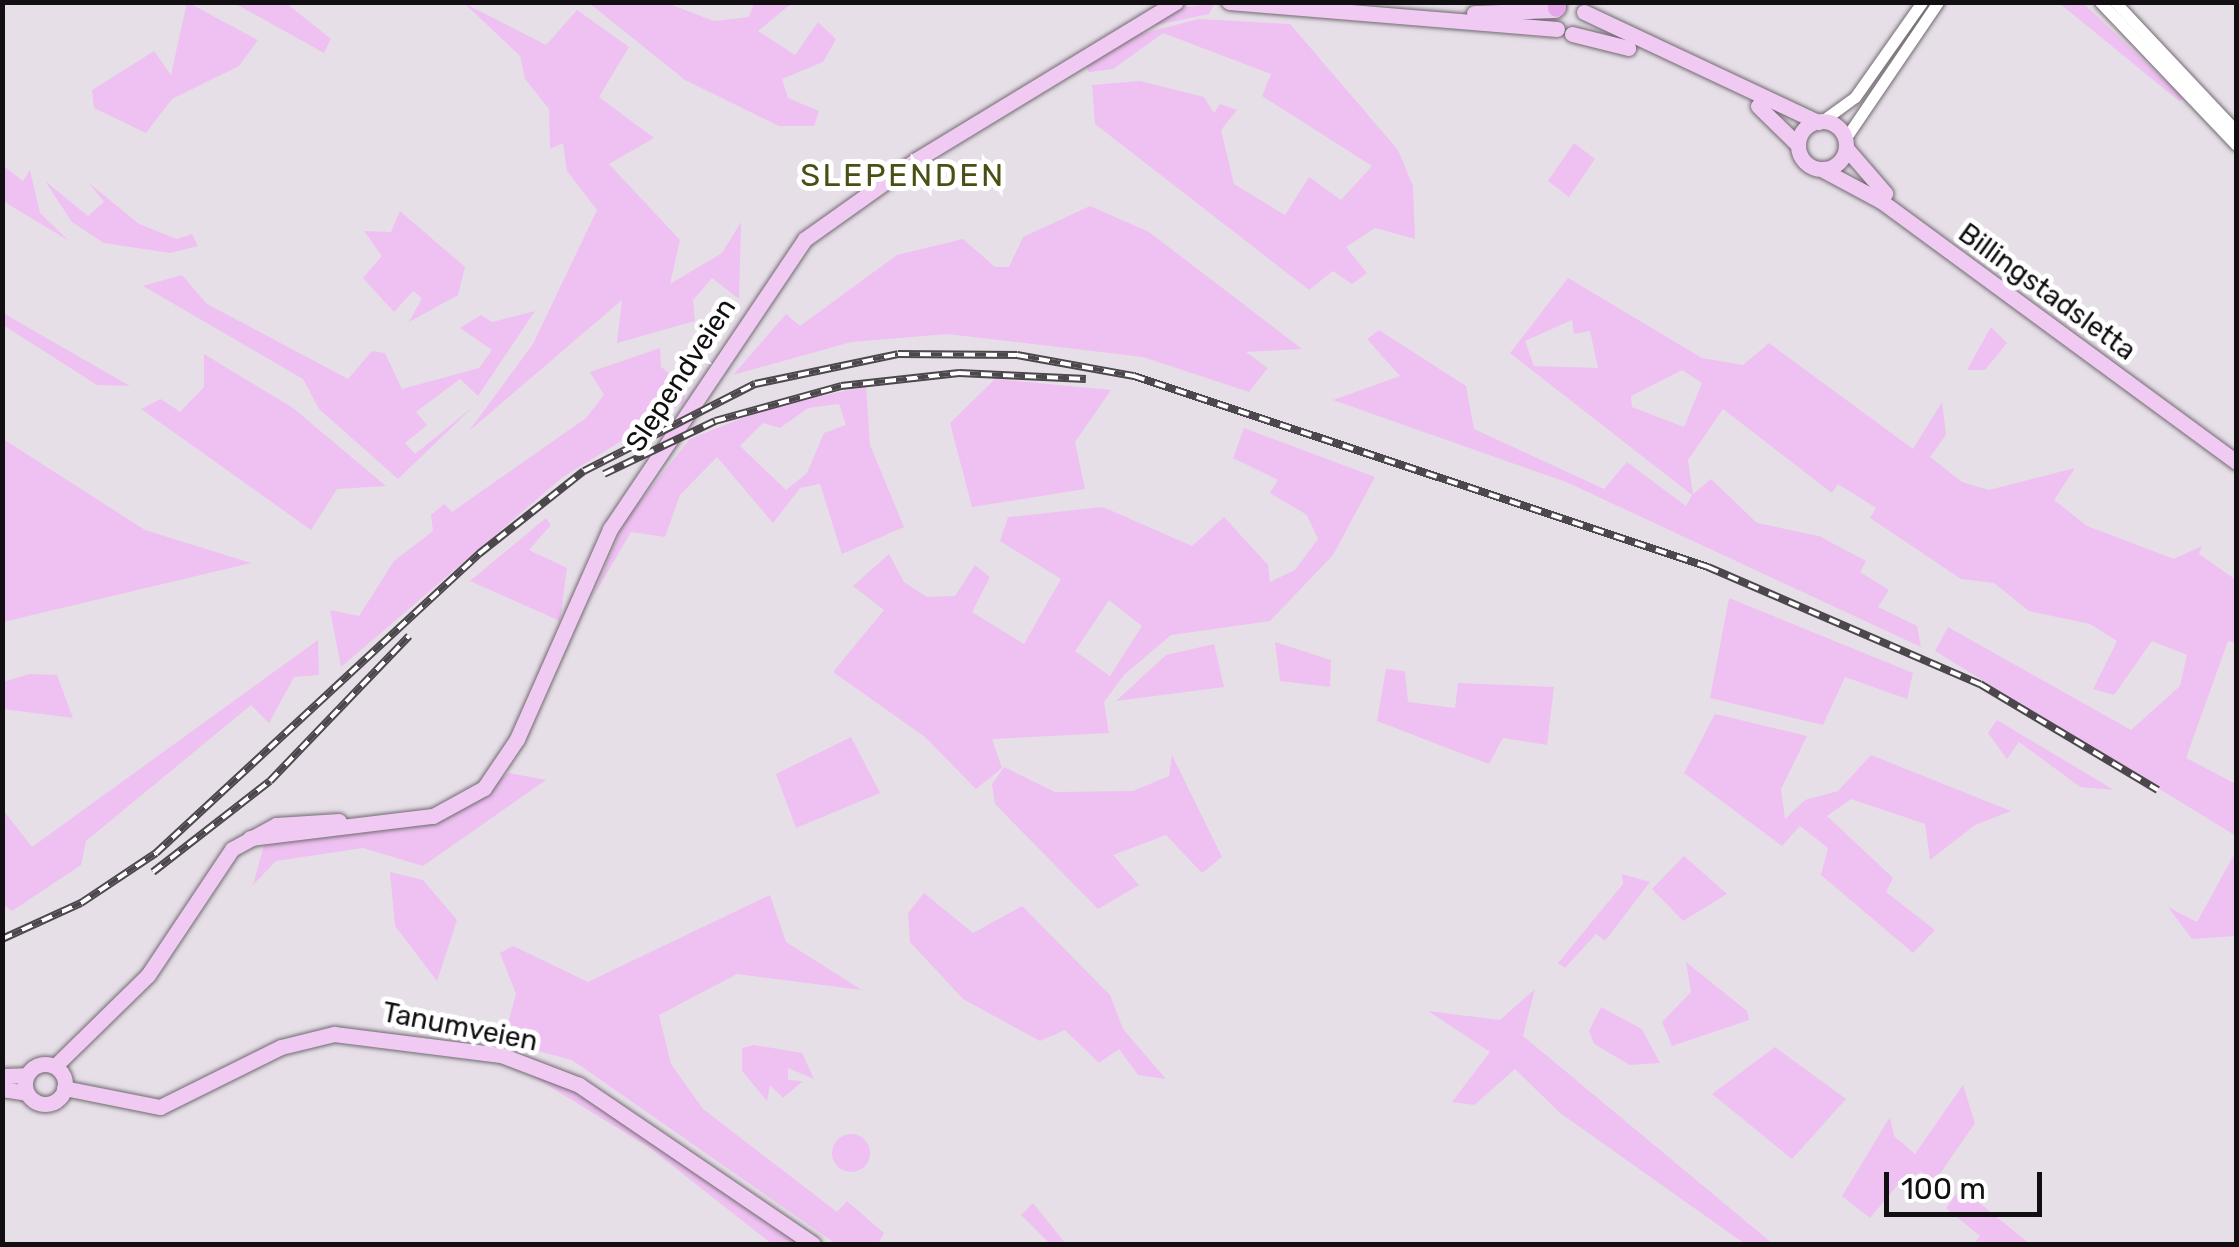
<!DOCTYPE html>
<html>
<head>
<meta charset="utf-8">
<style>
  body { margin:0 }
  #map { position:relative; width:2239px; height:1247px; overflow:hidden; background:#e7dfe7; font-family:Rubik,sans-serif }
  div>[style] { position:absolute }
  .green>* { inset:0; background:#efc0f2 }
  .round { border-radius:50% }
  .roads { filter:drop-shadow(0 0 2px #716a71) drop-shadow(0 0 2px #716a71) }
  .minor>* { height:11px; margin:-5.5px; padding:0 5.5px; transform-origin:5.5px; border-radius:5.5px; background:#fff }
  .major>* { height:15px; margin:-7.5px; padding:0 7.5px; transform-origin:7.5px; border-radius:7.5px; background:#f0caf2 }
  .major>.ring { margin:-7.5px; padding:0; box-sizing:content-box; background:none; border:15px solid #f0caf2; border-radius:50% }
  .highway>* { height:18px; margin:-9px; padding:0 9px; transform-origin:9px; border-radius:9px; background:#e6a6ea }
  .rail>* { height:8px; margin-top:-4px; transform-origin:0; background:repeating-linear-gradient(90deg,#fff 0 11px,#4b474c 0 22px); box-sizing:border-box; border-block:2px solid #4b474c }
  span { translate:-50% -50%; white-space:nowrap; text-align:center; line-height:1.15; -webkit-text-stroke:10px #fff; paint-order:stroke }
  .street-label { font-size:28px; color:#110f12 }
  .quarter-label { font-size:32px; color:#4a5015; letter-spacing:2.5px }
  .frame { position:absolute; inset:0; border:5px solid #110f12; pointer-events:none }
  .scale { position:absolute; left:1884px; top:1172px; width:158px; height:45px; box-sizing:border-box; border:5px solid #110f12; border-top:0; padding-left:12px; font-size:30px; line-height:35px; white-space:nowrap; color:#110f12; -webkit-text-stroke:8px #fff; paint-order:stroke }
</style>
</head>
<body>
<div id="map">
  <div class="green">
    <div style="clip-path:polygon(187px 2px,258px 40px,239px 66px,172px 99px,146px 133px,94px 108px,92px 90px,154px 51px,171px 75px)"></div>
    <div style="clip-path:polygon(234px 3px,286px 3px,331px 39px,324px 53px)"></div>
    <div style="clip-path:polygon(464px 3px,546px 45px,577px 10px,629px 47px,599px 97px,654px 138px,609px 164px,680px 240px,670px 284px,722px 253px,741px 222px,739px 299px,712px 278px,693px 300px,695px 321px,617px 343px,622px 300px,469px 431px,533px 344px,597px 210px,567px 171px,563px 143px,550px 149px,549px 109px,525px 79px,520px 56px)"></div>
    <div style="clip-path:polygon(589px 3px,667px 3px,714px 21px,749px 17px,754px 3px,792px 3px,758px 31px,795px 55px,818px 22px,836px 39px,823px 62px,782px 79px,788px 98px,819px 111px,814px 126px,779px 126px,685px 80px)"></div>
    <div style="clip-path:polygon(2059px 3px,2083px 3px,2183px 98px,2179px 101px)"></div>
    <div style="clip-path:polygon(1214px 4px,1209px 14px,1137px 29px,1176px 8px)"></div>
    <div style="clip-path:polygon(1199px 19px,1290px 24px,1398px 150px,1413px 186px,1415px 239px,1375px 228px,1346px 247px,1367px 273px,1352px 284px,1333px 271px,1309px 290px,1095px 124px,1092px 85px,1140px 81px,1204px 97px,1214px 113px,1220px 104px,1237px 110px,1221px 130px,1234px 184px,1285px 215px,1309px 177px,1341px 200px,1372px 166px,1262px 96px,1271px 74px,1163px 33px,1113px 69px,1089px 72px,1085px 64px,1129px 37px)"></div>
    <div style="clip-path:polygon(1574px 143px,1595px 159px,1569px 197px,1548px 181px)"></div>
    <div style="clip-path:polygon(2px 165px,23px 181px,30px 170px,40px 213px,69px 241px,3px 201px)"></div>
    <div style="clip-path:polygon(45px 181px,88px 216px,104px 202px,89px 183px,139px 224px,177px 239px,192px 234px,198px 246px,170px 253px,104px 243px,72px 222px)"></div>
    <div style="clip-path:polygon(1090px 206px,1149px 232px,1302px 349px,1246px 352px,1268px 368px,1249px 392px,1143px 357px,947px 334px,851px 342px,733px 375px,786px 314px,800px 326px,897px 255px,963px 239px,995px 267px,1009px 267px,1023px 237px)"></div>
    <div style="clip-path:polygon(400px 211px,465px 267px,458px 295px,409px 322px,422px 298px,413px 291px,394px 312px,363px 278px,382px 256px,364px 231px,391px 232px)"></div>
    <div style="clip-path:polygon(182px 275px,207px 304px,348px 379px,372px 351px,385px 353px,402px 389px,479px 368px,492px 350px,460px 328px,481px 315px,492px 322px,535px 311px,478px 396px,460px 379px,416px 412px,427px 425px,405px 443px,415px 454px,474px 406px,398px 479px,319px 409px,303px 379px,143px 286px)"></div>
    <div style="clip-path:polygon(evenodd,1568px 278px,1702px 358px,1743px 365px,1769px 343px,1913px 449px,1942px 402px,1946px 435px,1930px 457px,1962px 482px,1989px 490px,2075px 468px,2054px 500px,2087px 526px,2174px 559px,2202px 546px,2199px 554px,2236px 580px,2236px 643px,2228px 641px,2186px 758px,2236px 784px,2236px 836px,1935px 651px,1948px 627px,2131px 730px,2180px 686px,2187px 655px,2152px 641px,2114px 695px,2093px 689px,2117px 641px,2090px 624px,2029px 611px,1994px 583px,1961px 579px,1870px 518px,1876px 508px,1838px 484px,1832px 493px,1723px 409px,1688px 460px,1693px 494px,1711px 479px,1757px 523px,1819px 536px,1866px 561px,1860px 572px,1889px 590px,1878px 607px,1917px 626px,1921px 647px,1566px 482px,1333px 400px,1400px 376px,1367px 339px,1379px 330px,1466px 386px,1474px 429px,1604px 489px,1627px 462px,1686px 506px,1692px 495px,1510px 353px,1568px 278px,1572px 320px,1574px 334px,1590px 331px,1598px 368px,1534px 366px,1525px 341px,1572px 320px,1568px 278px,1682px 370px,1702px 383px,1684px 427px,1632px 407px,1631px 396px,1682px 370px)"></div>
    <div style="clip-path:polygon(2px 313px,3px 313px,130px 386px,97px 385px,3px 325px)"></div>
    <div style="clip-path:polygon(1991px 327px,2007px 343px,1985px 370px,1967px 370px)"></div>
    <div style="clip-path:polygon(660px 348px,661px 367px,679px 381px,690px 378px,683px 403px,563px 477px,341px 667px,330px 610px,359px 616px,394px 561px,433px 531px,431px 515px,444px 504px,452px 512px,586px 418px,604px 395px,590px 372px)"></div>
    <div style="clip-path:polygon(204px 354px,293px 408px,386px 486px,337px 489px,311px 530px,141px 409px,161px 399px,180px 412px,204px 387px)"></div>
    <div style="clip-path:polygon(995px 379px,1111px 390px,1075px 442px,1085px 489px,972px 507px,950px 423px)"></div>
    <div style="clip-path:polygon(evenodd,866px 386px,870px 445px,904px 527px,842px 554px,820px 484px,800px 488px,773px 523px,717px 457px,680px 495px,665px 537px,631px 532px,590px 602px,626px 519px,690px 439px,767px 408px,866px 386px,839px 404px,846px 425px,824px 433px,807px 473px,786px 490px,740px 446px,763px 423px,780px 428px,808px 408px,839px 404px)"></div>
    <div style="clip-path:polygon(evenodd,1244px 428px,1375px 477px,1333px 555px,1270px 621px,1171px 635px,1124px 675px,1104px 702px,1109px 733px,992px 739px,1002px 768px,976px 789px,925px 737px,833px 672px,884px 610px,853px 586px,889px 554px,904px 582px,927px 597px,955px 596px,975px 565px,990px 577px,972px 612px,1024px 644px,1061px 579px,1000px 541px,1008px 517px,1103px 507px,1192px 546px,1224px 517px,1268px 565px,1270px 582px,1295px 570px,1318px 539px,1307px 515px,1270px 493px,1278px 480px,1233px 458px,1244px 428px,1109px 600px,1142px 626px,1110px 676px,1075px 651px,1109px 600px)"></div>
    <div style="clip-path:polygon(3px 439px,145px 530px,251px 563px,3px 622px)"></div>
    <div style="clip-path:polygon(546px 518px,551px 525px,529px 550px,567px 568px,560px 621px,470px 581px)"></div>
    <div style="clip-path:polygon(1729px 598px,1913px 673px,1907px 699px,1845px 677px,1823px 725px,1710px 698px)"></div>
    <div style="clip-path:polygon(318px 640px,319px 675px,294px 677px,269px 723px,251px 705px,86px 841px,81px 865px,12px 911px,3px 904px,3px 810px,32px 847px)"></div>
    <div style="clip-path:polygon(1275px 642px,1331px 660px,1330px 687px,1280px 681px)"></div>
    <div style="clip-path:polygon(1214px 644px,1224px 687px,1116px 701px,1166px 655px)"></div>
    <div style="clip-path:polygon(1386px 669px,1405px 671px,1408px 702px,1455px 708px,1458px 683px,1554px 687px,1547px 745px,1503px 738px,1489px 764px,1377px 721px)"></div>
    <div style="clip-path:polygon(29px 674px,57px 675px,73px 718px,3px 709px,3px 682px)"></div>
    <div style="clip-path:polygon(1715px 714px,1807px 736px,1781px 789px,1785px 819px,1805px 800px,1838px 791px,1871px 755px,2011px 811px,1975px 825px,1930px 860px,1925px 824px,1851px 799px,1827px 816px,1893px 878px,1886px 892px,1935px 930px,1913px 953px,1821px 875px,1828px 848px,1800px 826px,1782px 846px,1684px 773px)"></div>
    <div style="clip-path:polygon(1997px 720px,2114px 790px,2080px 787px,2019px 742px,2007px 759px,1988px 733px)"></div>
    <div style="clip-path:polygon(851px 737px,880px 793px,796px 828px,776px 774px)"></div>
    <div style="clip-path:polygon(1172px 755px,1222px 857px,1202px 873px,1166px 835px,1113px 855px,1139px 885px,1098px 909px,995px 804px,992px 784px,1004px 767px,1055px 792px,1133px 791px,1169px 776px)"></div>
    <div style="clip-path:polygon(509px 773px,546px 780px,423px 866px,363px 848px,276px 861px,253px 885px,265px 841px,441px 818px)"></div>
    <div style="clip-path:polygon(2236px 851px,2236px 936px,2192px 939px,2168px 907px,2197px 922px)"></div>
    <div style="clip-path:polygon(1684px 856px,1727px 894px,1683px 921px,1652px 889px)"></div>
    <div style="clip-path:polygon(390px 872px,423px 880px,457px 920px,437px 981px,395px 926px)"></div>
    <div style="clip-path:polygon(1622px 874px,1650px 882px,1605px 941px,1596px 934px,1565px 968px,1558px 963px,1623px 884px)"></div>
    <div style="clip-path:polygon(924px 893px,973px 933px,1022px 906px,1110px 995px,1123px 1029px,1166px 1079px,1138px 1075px,1119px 1049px,1099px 1063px,1065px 1030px,1040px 1041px,963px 999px,910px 942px,908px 913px)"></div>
    <div style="clip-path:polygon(770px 895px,786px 942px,862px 990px,737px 974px,659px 1015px,671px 1064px,703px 1109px,837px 1212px,847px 1201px,884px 1233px,878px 1244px,836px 1244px,572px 1060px,503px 1042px,516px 994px,500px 953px,513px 946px,588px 982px)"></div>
    <div style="clip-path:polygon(1686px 962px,1747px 1011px,1749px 1020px,1672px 1046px,1662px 1022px,1691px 992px)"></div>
    <div style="clip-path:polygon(1535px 989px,1523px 1036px,1773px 1244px,1745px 1244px,1560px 1113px,1515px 1069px,1474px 1105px,1452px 1102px,1490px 1052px,1428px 1011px,1500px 1020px)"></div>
    <div style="clip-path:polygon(1601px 1007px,1642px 1029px,1660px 1063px,1630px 1065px,1594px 1044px,1589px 1031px)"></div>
    <div style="clip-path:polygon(754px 1045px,802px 1053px,814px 1079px,788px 1068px,788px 1080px,803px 1081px,783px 1098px,770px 1085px,767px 1101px,742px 1071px,742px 1048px)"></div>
    <div style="clip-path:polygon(1775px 1047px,1846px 1099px,1792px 1159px,1712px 1094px)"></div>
    <div style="clip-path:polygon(518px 1067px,578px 1093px,800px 1244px,772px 1244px,650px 1148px)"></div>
    <div style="clip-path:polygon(1963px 1085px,1975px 1123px,1935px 1181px,1921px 1172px,1901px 1181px,1870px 1218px,1842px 1196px,1890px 1117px,1894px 1136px,1915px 1154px)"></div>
    <div class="round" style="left:832px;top:1134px;width:38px;height:38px"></div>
    <div style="clip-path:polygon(1961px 1188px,2030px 1244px,1974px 1244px,1980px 1236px,1946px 1208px)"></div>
    <div style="clip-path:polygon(1033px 1203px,1066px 1244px,1050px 1244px,1021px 1215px)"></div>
  </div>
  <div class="roads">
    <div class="minor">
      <div style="left:2100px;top:2px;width:197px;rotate:46.4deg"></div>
      <div style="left:2115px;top:2px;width:177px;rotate:46.8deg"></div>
      <div style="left:1822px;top:121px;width:41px;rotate:-36deg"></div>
      <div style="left:1855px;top:97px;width:116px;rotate:-54.8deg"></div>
      <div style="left:1845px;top:139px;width:166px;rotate:-55.8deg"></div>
    </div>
    <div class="major">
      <div style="left:1229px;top:2px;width:329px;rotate:4.7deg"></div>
      <div style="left:1584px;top:12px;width:259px;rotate:25.2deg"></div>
      <div style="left:1474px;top:13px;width:81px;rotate:-2.1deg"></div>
      <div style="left:1572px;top:34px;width:58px;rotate:14deg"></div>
      <div style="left:1758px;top:106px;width:56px;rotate:44.3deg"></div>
      <div class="ring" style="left:1798px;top:121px;width:33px;height:33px"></div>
      <div style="left:1846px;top:148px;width:60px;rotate:49.1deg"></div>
      <div style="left:1823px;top:170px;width:66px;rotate:28.1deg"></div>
      <div style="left:1881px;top:201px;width:441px;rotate:36.3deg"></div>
      <div style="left:250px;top:838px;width:184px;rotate:-6.9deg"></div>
      <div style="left:433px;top:816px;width:58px;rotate:-28.8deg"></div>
      <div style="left:484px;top:788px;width:59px;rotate:-56deg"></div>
      <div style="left:517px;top:739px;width:230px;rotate:-66.1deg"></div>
      <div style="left:610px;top:529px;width:349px;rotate:-56.1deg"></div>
      <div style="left:805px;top:239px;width:136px;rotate:-35.4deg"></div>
      <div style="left:916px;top:160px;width:304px;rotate:-31.3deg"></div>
      <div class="ring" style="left:25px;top:1064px;width:25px;height:25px"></div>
      <div style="left:55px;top:1066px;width:130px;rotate:-44.4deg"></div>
      <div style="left:148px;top:975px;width:151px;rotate:-56.3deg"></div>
      <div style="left:232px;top:849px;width:50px;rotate:-28.6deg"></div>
      <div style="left:276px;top:825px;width:63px;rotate:-3.6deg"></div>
      <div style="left:2px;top:1076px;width:24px;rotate:-2deg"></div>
      <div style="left:64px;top:1088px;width:98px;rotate:11.2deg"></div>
      <div style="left:160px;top:1107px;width:135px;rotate:-26.4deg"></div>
      <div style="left:281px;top:1047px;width:55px;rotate:-13.8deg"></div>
      <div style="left:334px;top:1034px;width:168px;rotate:7.2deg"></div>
      <div style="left:501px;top:1055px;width:84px;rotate:21deg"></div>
      <div style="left:579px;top:1085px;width:283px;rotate:34.2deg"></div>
      <div style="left:2px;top:1089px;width:25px;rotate:9deg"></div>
    </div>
    <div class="highway">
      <div style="left:1557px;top:8px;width:6px;rotate:-90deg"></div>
    </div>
  </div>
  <div class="rail">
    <div style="left:604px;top:474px;width:123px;rotate:-25.5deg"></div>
    <div style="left:715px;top:421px;width:131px;rotate:-15.5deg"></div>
    <div style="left:841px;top:386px;width:119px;rotate:-6.3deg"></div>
    <div style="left:959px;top:373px;width:127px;rotate:2.7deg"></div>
    <div style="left:153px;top:872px;width:148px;rotate:-37.9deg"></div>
    <div style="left:270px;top:781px;width:201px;rotate:-46.2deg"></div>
    <div style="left:2px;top:939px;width:87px;rotate:-24.5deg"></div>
    <div style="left:81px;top:903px;width:90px;rotate:-33.7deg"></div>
    <div style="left:156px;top:853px;width:442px;rotate:-42.8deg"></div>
    <div style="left:480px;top:553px;width:132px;rotate:-38.3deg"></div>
    <div style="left:584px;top:471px;width:192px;rotate:-27deg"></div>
    <div style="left:755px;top:384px;width:146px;rotate:-11.8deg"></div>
    <div style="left:898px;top:354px;width:119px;rotate:0.5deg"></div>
    <div style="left:1017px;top:355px;width:119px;rotate:10.2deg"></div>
    <div style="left:1134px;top:376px;width:605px;rotate:18.4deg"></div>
    <div style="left:1708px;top:567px;width:296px;rotate:23.3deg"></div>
    <div style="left:1980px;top:684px;width:207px;rotate:30.8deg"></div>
  </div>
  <div class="street-label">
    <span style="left:2047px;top:292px;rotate:36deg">Billingstadsletta</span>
    <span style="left:681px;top:375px;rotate:-57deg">Slependveien</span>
    <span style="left:460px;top:1027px;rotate:11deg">Tanumveien</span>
  </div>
  <div class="quarter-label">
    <span style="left:903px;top:175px">SLEPENDEN</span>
  </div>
  <div class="frame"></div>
  <div class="scale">100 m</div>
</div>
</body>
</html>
